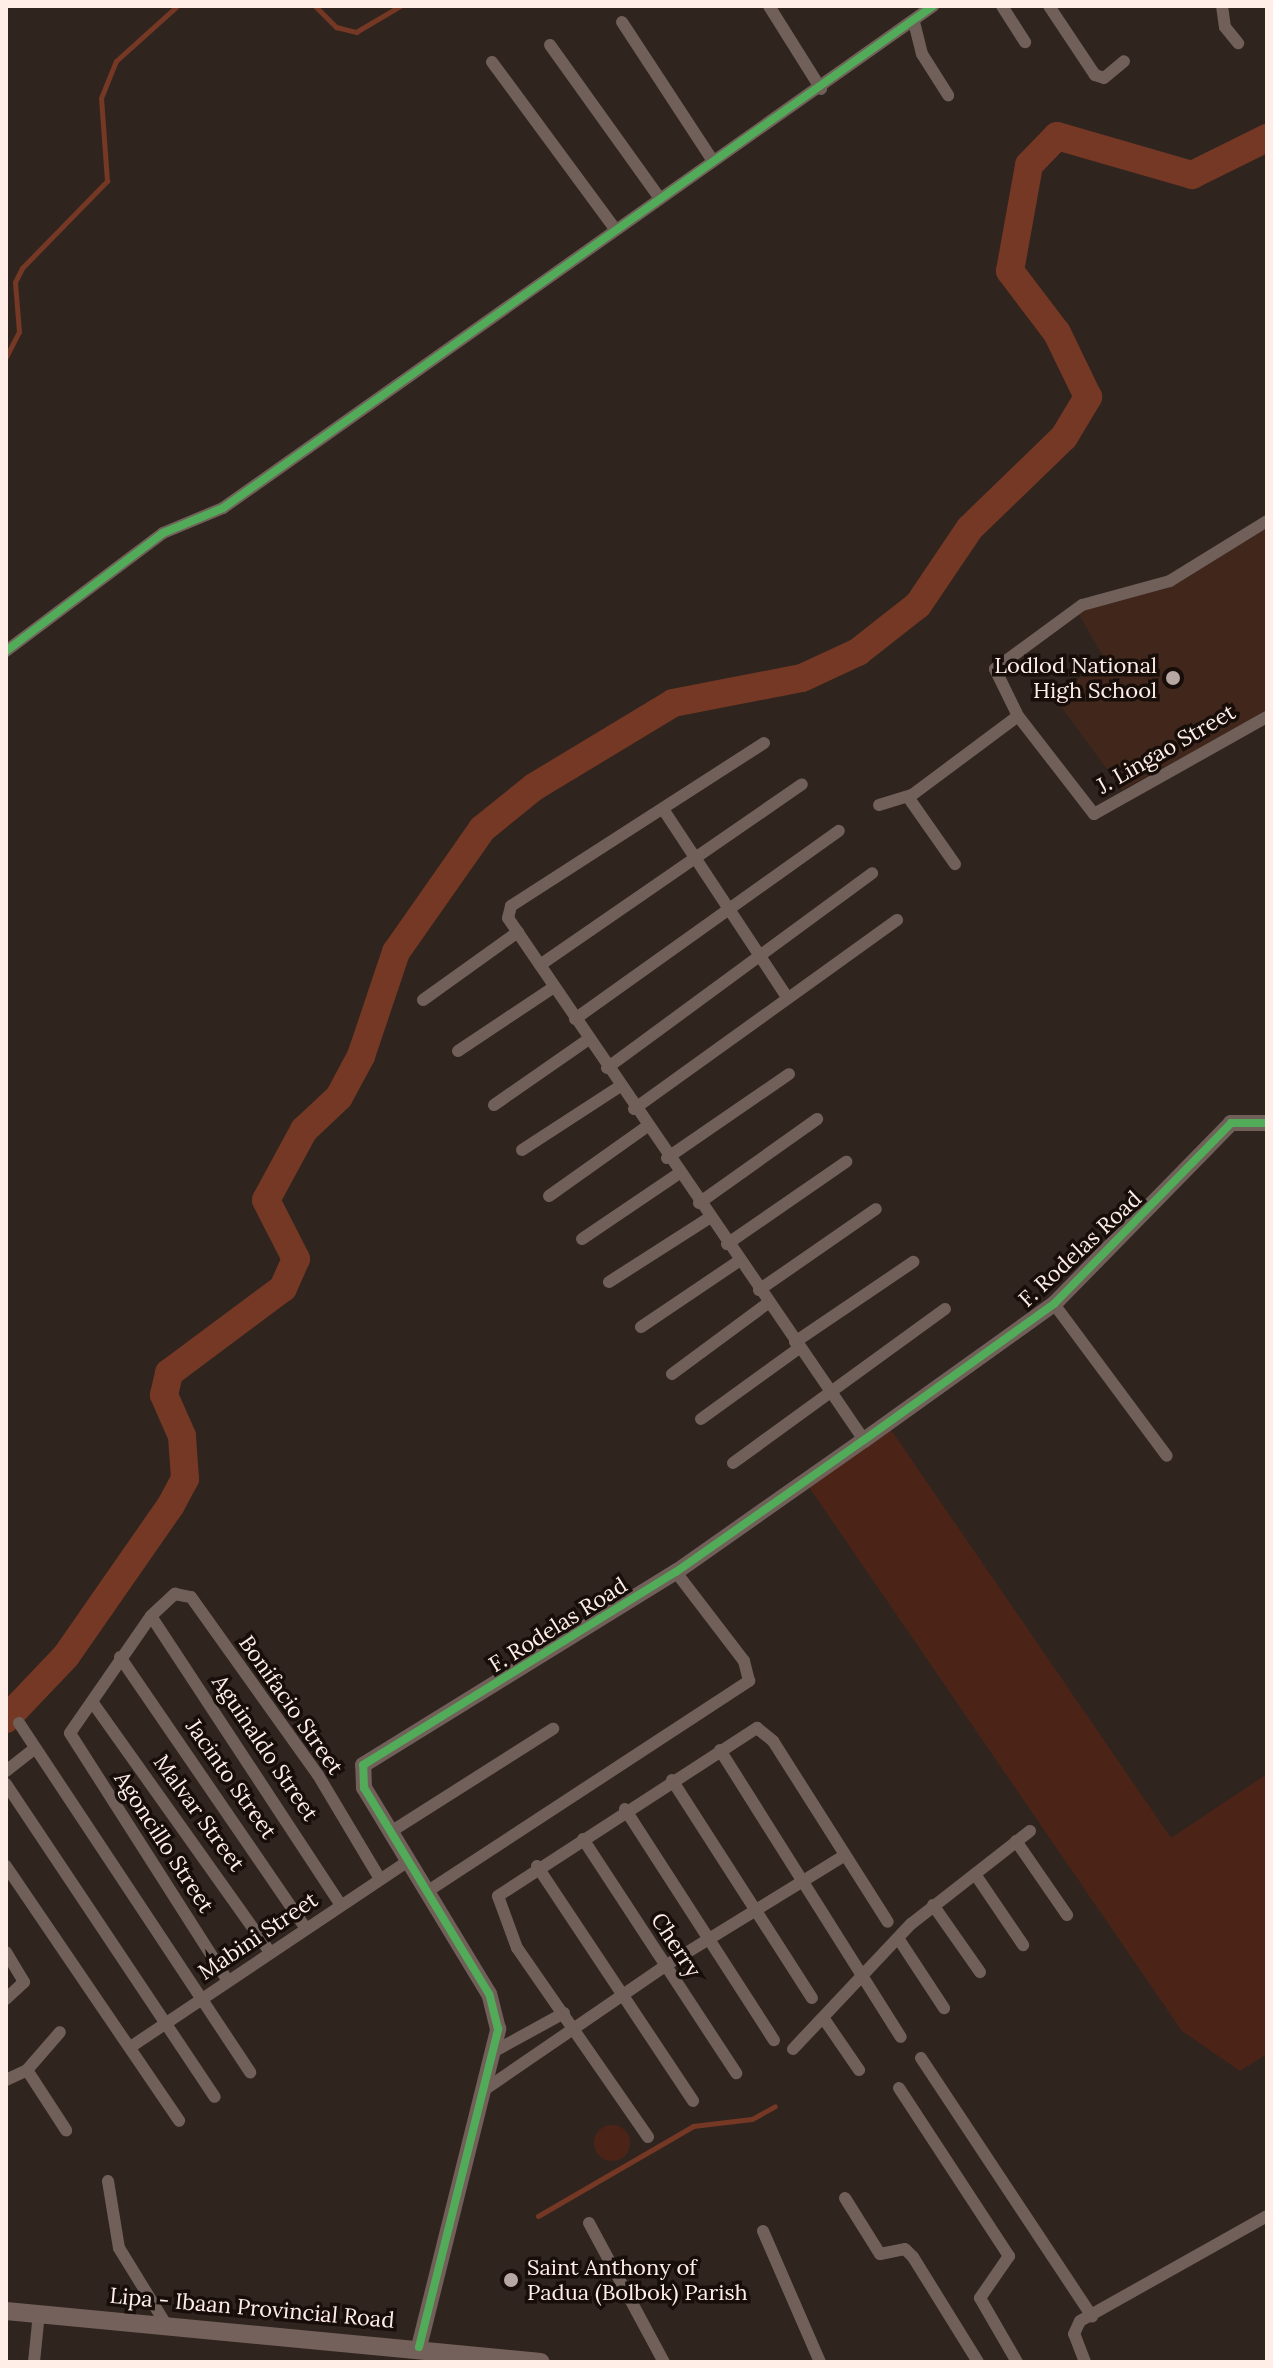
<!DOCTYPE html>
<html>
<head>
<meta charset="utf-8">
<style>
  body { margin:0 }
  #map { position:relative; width:1273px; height:2368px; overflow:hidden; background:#30241f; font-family:Lora,serif }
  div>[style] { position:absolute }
  .built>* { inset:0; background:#41261c }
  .green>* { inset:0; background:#4c2417 }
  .round { border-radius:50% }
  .stream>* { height:5px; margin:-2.5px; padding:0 2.5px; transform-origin:2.5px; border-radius:2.5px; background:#743824 }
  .river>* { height:28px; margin:-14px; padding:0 14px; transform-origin:14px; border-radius:14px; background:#743824 }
  .minor>* { height:12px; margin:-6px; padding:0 6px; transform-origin:6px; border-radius:6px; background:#71605a }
  .tertiary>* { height:16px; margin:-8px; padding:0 8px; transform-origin:8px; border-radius:8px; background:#71605a }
  .secondary>* { height:18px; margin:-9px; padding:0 9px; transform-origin:9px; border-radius:9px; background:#74615b }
  .cycleway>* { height:8px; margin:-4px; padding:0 4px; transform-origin:4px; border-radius:4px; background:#51ab58 }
  .dots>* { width:22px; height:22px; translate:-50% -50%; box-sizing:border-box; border:4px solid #170d09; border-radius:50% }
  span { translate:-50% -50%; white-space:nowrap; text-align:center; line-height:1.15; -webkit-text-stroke:7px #170d09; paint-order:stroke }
  .poi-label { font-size:22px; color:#ffeee8 }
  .right { translate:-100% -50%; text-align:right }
  .left { translate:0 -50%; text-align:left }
  .street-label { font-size:22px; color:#ffeee8 }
  .frame { position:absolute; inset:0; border:8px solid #ffeee8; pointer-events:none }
</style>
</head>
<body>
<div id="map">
  <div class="built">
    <div style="clip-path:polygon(1267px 528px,1267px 713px,1122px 790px,1055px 698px,1104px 658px,1078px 613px,1095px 599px,1166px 589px)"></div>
  </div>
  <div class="green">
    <div style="clip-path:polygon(889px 1427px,1171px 1838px,1267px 1774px,1267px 2054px,1240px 2071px,1182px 2031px,809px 1487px)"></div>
    <div class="round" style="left:594px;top:2125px;width:36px;height:36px"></div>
  </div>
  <div class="stream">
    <div style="left:315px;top:6px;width:30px;rotate:45deg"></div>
    <div style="left:336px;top:27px;width:21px;rotate:14deg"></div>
    <div style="left:356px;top:32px;width:51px;rotate:-30.6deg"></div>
    <div style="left:6px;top:357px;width:28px;rotate:-63deg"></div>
    <div style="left:19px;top:332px;width:50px;rotate:-94.6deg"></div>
    <div style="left:15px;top:282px;width:16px;rotate:-63deg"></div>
    <div style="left:22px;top:268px;width:122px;rotate:-45.7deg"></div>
    <div style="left:107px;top:181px;width:83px;rotate:-94.1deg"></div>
    <div style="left:101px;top:98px;width:40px;rotate:-68deg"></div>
    <div style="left:116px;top:61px;width:82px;rotate:-42deg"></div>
    <div style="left:538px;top:2216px;width:179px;rotate:-30.1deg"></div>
    <div style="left:693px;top:2126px;width:59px;rotate:-6.8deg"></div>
    <div style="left:752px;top:2119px;width:26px;rotate:-29deg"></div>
  </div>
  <div class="river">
    <div style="left:6px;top:1719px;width:87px;rotate:-46.4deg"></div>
    <div style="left:66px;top:1656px;width:184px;rotate:-55.2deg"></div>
    <div style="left:171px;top:1505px;width:30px;rotate:-62deg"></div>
    <div style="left:185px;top:1479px;width:43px;rotate:-94deg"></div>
    <div style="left:182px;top:1436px;width:45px;rotate:-113.7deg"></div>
    <div style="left:164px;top:1395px;width:23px;rotate:-77deg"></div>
    <div style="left:169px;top:1373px;width:142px;rotate:-36.7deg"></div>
    <div style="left:283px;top:1288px;width:32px;rotate:-66deg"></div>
    <div style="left:296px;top:1259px;width:66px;rotate:-117deg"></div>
    <div style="left:266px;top:1200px;width:80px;rotate:-61.5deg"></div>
    <div style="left:304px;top:1130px;width:48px;rotate:-43.3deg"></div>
    <div style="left:339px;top:1097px;width:47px;rotate:-61.8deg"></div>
    <div style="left:361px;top:1056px;width:110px;rotate:-71.4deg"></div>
    <div style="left:396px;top:952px;width:150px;rotate:-55deg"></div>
    <div style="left:482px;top:829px;width:67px;rotate:-38.9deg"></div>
    <div style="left:534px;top:787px;width:162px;rotate:-31.1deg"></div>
    <div style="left:673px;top:703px;width:131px;rotate:-11deg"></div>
    <div style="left:802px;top:678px;width:62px;rotate:-24.9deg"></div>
    <div style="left:858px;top:652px;width:76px;rotate:-38.1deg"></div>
    <div style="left:918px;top:605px;width:93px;rotate:-56deg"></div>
    <div style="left:970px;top:528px;width:131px;rotate:-44.1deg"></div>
    <div style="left:1064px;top:437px;width:47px;rotate:-59deg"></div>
    <div style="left:1088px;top:397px;width:71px;rotate:-115.8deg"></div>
    <div style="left:1057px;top:333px;width:78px;rotate:-127.2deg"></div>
    <div style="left:1010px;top:271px;width:108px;rotate:-79.8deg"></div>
    <div style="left:1029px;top:165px;width:40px;rotate:-46deg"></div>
    <div style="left:1057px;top:136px;width:141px;rotate:16.1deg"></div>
    <div style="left:1192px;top:175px;width:84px;rotate:-26.3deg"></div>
  </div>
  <div class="minor">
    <div style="left:769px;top:6px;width:98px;rotate:57.9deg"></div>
    <div style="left:1002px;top:6px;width:43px;rotate:57.4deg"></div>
    <div style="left:1049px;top:6px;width:83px;rotate:56.3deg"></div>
    <div style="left:1095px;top:75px;width:9px;rotate:18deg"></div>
    <div style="left:1104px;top:78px;width:26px;rotate:-40deg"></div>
    <div style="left:1222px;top:6px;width:21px;rotate:82deg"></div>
    <div style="left:1225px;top:27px;width:21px;rotate:51deg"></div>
    <div style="left:622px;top:22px;width:166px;rotate:56.8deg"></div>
    <div style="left:914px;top:22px;width:33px;rotate:76deg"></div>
    <div style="left:922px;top:54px;width:49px;rotate:57.6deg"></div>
    <div style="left:550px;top:45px;width:187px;rotate:54.4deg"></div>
    <div style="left:492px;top:62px;width:207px;rotate:53.6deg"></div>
    <div style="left:1267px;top:521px;width:114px;rotate:148.3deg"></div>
    <div style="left:1170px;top:581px;width:91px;rotate:164.7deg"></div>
    <div style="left:1082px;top:605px;width:108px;rotate:143.7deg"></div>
    <div style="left:995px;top:669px;width:52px;rotate:63.9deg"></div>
    <div style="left:1018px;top:716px;width:124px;rotate:52.2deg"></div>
    <div style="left:1094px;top:814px;width:198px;rotate:-29.3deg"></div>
    <div style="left:6px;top:651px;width:196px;rotate:-36.9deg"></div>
    <div style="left:163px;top:533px;width:65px;rotate:-22.6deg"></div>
    <div style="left:223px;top:508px;width:870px;rotate:-35.26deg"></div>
    <div style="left:764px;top:743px;width:301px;rotate:147.2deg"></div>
    <div style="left:511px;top:906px;width:12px;rotate:104deg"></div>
    <div style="left:508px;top:918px;width:632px;rotate:55.71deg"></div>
    <div style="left:908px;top:797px;width:82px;rotate:55deg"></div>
    <div style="left:879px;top:805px;width:34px;rotate:-17deg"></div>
    <div style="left:912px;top:795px;width:132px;rotate:-36.7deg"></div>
    <div style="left:663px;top:809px;width:225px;rotate:56.6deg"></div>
    <div style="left:540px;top:965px;width:318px;rotate:-34.6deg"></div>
    <div style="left:423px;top:1000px;width:117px;rotate:-35.6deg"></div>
    <div style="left:575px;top:1019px;width:324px;rotate:-35.5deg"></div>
    <div style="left:458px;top:1051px;width:115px;rotate:-33.7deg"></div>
    <div style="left:607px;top:1068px;width:329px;rotate:-36.3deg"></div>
    <div style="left:494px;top:1105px;width:116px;rotate:-34.8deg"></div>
    <div style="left:634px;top:1109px;width:324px;rotate:-35.7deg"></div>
    <div style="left:522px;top:1150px;width:116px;rotate:-33deg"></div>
    <div style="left:667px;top:1158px;width:148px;rotate:-34.5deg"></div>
    <div style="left:549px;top:1196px;width:119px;rotate:-35.4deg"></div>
    <div style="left:699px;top:1203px;width:145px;rotate:-35.4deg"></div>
    <div style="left:582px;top:1239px;width:116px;rotate:-34.1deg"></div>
    <div style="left:727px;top:1244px;width:145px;rotate:-34.6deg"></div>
    <div style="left:609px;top:1282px;width:119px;rotate:-32.6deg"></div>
    <div style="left:759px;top:1290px;width:142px;rotate:-34.7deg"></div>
    <div style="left:1054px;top:1304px;width:189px;rotate:53.4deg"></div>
    <div style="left:641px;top:1327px;width:118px;rotate:-34deg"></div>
    <div style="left:795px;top:1342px;width:143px;rotate:-34.1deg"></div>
    <div style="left:672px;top:1374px;width:119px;rotate:-36.5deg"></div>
    <div style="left:701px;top:1419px;width:121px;rotate:-35.9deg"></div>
    <div style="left:733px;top:1463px;width:262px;rotate:-36deg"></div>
    <div style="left:151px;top:1616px;width:346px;rotate:56.7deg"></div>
    <div style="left:120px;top:1657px;width:327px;rotate:55.6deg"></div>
    <div style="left:93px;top:1703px;width:302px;rotate:54.6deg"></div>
    <div style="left:19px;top:1723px;width:419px;rotate:56.5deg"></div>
    <div style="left:720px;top:1750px;width:339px;rotate:57.8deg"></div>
    <div style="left:6px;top:1771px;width:36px;rotate:-38deg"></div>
    <div style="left:672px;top:1780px;width:259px;rotate:57.3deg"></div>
    <div style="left:6px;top:1784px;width:376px;rotate:56.3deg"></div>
    <div style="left:625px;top:1809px;width:275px;rotate:57.2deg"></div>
    <div style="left:392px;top:1831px;width:191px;rotate:-32.4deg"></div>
    <div style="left:583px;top:1839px;width:280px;rotate:56.8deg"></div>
    <div style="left:1016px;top:1841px;width:90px;rotate:55.4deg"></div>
    <div style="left:6px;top:1866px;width:308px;rotate:55.8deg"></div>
    <div style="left:537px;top:1866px;width:282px;rotate:56.4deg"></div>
    <div style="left:975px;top:1874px;width:86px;rotate:55.9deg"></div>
    <div style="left:428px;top:1891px;width:384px;rotate:-33.2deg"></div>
    <div style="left:749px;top:1681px;width:21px;rotate:-104deg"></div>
    <div style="left:744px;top:1661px;width:112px;rotate:-127.4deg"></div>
    <div style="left:933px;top:1905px;width:82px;rotate:55deg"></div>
    <div style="left:898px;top:1938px;width:84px;rotate:56.7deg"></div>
    <div style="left:6px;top:1952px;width:35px;rotate:59deg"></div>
    <div style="left:24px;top:1982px;width:25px;rotate:137deg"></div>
    <div style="left:226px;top:1978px;width:290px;rotate:-122.5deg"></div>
    <div style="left:70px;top:1733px;width:142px;rotate:-55.3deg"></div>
    <div style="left:151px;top:1616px;width:33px;rotate:-43deg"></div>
    <div style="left:175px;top:1594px;width:16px;rotate:11deg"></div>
    <div style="left:191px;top:1597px;width:219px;rotate:54.5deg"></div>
    <div style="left:318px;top:1775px;width:121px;rotate:59.2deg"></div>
    <div style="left:824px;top:2019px;width:62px;rotate:55.5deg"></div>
    <div style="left:132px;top:2046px;width:332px;rotate:-33.8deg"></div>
    <div style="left:793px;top:2049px;width:172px;rotate:-46.7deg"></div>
    <div style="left:911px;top:1924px;width:151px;rotate:-38deg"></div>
    <div style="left:493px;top:2052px;width:81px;rotate:-28.8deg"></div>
    <div style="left:921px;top:2058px;width:310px;rotate:56.5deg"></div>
    <div style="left:27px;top:2070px;width:72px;rotate:57deg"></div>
    <div style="left:6px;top:2080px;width:23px;rotate:-25deg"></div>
    <div style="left:27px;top:2070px;width:50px;rotate:-49deg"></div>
    <div style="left:899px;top:2088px;width:201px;rotate:56.8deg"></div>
    <div style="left:1009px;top:2256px;width:51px;rotate:124.6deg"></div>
    <div style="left:980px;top:2298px;width:74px;rotate:60deg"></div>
    <div style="left:484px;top:2090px;width:219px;rotate:-34.4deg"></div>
    <div style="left:665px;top:1966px;width:210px;rotate:-31.6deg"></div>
    <div style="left:648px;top:2137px;width:230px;rotate:-124.7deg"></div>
    <div style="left:517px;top:1948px;width:55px;rotate:-110.1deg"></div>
    <div style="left:498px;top:1896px;width:309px;rotate:-33deg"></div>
    <div style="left:757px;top:1728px;width:21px;rotate:39deg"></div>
    <div style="left:773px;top:1741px;width:214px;rotate:57.6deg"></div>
    <div style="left:108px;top:2181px;width:68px;rotate:80.7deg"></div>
    <div style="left:119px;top:2248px;width:92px;rotate:58.4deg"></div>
    <div style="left:845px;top:2198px;width:66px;rotate:58deg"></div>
    <div style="left:880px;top:2254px;width:25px;rotate:-11deg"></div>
    <div style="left:905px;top:2249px;width:11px;rotate:45deg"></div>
    <div style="left:913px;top:2257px;width:123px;rotate:58.2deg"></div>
    <div style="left:589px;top:2223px;width:158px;rotate:61.7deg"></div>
    <div style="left:763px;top:2231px;width:143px;rotate:66.5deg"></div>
    <div style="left:34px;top:2362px;width:49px;rotate:-84.2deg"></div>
    <div style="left:1085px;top:2362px;width:30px;rotate:-111deg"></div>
    <div style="left:1074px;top:2334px;width:14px;rotate:-65deg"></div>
    <div style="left:1080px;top:2321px;width:214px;rotate:-29.3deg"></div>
  </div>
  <div class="tertiary">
    <div style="left:419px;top:2347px;width:328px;rotate:-76deg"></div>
    <div style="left:498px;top:2029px;width:36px;rotate:-104deg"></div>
    <div style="left:489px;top:1994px;width:241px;rotate:-121.2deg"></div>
    <div style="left:364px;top:1788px;width:23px;rotate:-92deg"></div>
    <div style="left:363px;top:1765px;width:368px;rotate:-31.7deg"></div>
    <div style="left:676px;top:1572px;width:230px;rotate:-35.1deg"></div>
    <div style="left:864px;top:1440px;width:234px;rotate:-35.6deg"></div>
    <div style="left:1054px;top:1304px;width:253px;rotate:-45.6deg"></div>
    <div style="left:1231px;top:1123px;width:36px"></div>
  </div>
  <div class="secondary">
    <div style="left:6px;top:2311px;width:537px;rotate:5.45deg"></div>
  </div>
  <div class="cycleway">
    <div style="left:6px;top:651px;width:196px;rotate:-36.9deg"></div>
    <div style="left:163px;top:533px;width:65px;rotate:-22.6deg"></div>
    <div style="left:223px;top:508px;width:870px;rotate:-35.26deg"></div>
    <div style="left:419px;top:2347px;width:328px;rotate:-76deg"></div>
    <div style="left:498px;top:2029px;width:36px;rotate:-104deg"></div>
    <div style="left:489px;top:1994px;width:241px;rotate:-121.2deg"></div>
    <div style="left:364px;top:1788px;width:23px;rotate:-92deg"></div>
    <div style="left:363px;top:1765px;width:368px;rotate:-31.7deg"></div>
    <div style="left:676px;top:1572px;width:230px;rotate:-35.1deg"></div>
    <div style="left:864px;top:1440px;width:234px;rotate:-35.6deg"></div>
    <div style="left:1054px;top:1304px;width:253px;rotate:-45.6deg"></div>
    <div style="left:1231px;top:1123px;width:36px"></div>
  </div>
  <div class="dots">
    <div style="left:1173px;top:678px;background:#b7a7a2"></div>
    <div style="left:511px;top:2280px;background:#b7a7a2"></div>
  </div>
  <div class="poi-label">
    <span class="right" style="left:1157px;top:678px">Lodlod National<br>High School</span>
    <span class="left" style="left:527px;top:2280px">Saint Anthony of<br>Padua (Bolbok) Parish</span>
  </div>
  <div class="street-label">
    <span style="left:1166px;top:749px;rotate:-30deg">J. Lingao Street</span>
    <span style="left:1080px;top:1249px;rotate:-43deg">F. Rodelas Road</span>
    <span style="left:558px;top:1625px;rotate:-32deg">F. Rodelas Road</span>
    <span style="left:291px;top:1705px;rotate:55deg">Bonifacio Street</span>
    <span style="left:265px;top:1748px;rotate:56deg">Aguinaldo Street</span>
    <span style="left:231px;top:1779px;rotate:55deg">Jacinto Street</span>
    <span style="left:199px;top:1813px;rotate:54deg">Malvar Street</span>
    <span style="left:164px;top:1842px;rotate:57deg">Agoncillo Street</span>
    <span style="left:258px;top:1936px;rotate:-34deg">Mabini Street</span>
    <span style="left:676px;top:1945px;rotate:57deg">Cherry</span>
    <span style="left:252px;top:2308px;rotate:5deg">Lipa - Ibaan Provincial Road</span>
  </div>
  <div class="frame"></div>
</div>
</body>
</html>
